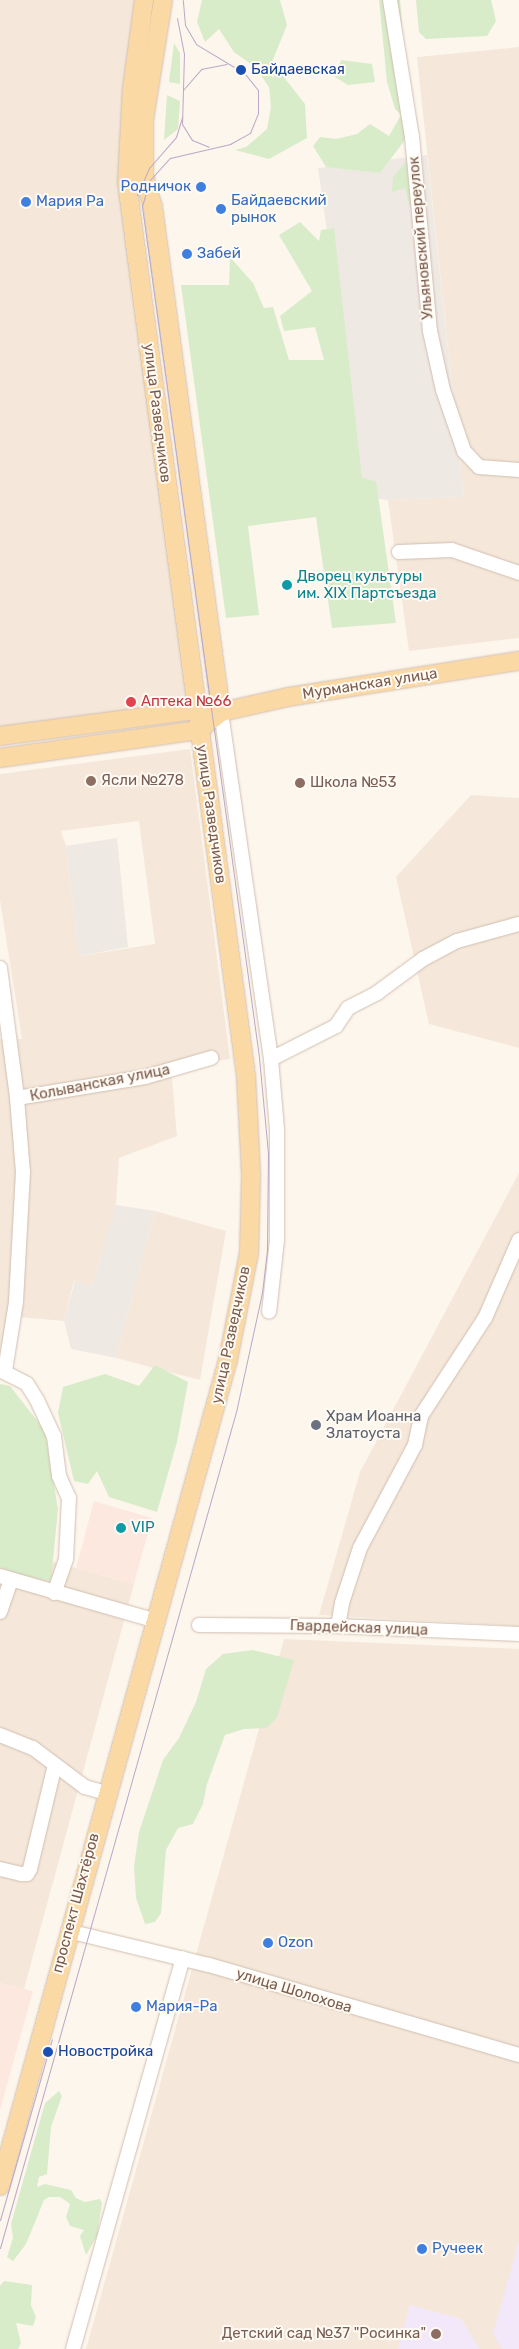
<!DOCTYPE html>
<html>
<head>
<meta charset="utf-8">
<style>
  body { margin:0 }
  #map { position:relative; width:519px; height:2349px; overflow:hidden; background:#fdf6ec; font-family:Rubik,sans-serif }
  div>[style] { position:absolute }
  .residential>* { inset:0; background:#f5e8da }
  .commercial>* { inset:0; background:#fde8e0 }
  .industrial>* { inset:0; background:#efe9e4 }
  .education>* { inset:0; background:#f3e8fa }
  .green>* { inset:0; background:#d8ecc9 }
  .roads { filter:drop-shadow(0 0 1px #d1beb0) drop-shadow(0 0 1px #d1beb0) }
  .minor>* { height:14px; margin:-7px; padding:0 7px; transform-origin:7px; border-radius:7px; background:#fff }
  .major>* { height:18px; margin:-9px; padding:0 9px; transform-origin:9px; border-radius:9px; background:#fbd9a5 }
  .tram>* { height:1px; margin:-0.5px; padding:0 0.5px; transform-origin:0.5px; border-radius:0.5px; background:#b9a8c9 }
  .dots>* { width:14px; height:14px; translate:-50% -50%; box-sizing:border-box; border:2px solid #fffaf3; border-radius:50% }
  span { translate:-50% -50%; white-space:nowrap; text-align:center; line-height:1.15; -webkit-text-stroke:4px #fffaf3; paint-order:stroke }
  .transit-label { font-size:15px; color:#164399 }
  .left { translate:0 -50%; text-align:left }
  .shop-label { font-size:15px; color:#366cbe }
  .right { translate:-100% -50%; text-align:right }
  .street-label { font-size:15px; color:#7a5c4d }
  .culture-label { font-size:15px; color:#0d838f }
  .health-label { font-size:15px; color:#be3a42 }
  .education-label { font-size:15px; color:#785e54 }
  .worship-label { font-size:15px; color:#5b616d }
</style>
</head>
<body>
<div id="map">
  <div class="residential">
    <div style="clip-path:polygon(0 0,136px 0,124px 91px,190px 701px,0 730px)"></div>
    <div style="clip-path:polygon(519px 47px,519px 638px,409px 651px,388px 500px,464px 497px,417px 57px)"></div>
    <div style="clip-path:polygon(evenodd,190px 749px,230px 1059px,171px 1067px,177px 1136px,119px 1158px,116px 1205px,92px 1286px,74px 1281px,64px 1321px,19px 1317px,0 1375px,0 1039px,22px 1039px,0 900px,0 774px,190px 749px,139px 821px,155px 944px,79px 956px,66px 846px,61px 831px,139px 821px)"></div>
    <div style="clip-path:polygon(471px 795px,519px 798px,519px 1048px,429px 1024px,396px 877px)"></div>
    <div style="clip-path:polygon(519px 1173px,519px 1626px,319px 1615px,360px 1472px)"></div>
    <div style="clip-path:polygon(155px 1211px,226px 1231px,200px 1380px,116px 1358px)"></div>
    <div style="clip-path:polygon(0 1547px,134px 1584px,24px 1989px,0 1983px)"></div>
    <div style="clip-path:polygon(284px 1639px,519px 1649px,519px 2349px,86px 2349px)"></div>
  </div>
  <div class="commercial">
    <div style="clip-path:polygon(94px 1501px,152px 1518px,134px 1584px,76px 1568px)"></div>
    <div style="clip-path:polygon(0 1983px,33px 1991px,0 2110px)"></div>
  </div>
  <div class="industrial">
    <div style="clip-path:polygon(427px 155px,464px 497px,388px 500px,364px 497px,318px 168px)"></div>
    <div style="clip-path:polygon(117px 838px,128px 947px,79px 956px,66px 846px)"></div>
    <div style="clip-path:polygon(116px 1205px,155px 1211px,116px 1358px,71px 1349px,64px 1321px,75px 1281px,92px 1286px)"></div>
  </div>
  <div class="education">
    <div style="clip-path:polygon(519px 2241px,519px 2349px,502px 2349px,493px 2334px)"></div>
    <div style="clip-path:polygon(410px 2305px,461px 2319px,480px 2349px,398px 2349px)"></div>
  </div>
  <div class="green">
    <div style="clip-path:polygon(202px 0,280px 0,287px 25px,272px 62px,305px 104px,307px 138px,269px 159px,235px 150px,246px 147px,267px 129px,271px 107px,269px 87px,255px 67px,234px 52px,219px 29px,205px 42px,197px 22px)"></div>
    <div style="clip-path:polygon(379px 0,400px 0,411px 132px,380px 173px,326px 167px,313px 146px,320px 137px,336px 139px,357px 134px,370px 124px,389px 136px,401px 115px,395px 109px,387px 82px)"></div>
    <div style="clip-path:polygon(416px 0,491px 0,496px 21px,487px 36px,426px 39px,419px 32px)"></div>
    <div style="clip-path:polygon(174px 43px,180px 53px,180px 84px,169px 82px)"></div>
    <div style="clip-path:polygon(341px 60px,372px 64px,375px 82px,348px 85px,335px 77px)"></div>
    <div style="clip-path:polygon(167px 95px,180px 101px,178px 129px,164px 140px)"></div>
    <div style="clip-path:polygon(405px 163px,414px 169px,418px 207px,410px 207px,405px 188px,392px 192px,393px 177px)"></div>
    <div style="clip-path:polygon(300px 222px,319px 241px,321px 230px,334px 228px,362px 478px,376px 481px,396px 623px,332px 628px,316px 517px,248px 526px,259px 615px,226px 618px,181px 285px,229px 285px,230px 257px,253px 283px,264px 308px,273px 307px,289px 360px,324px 360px,315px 327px,284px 331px,280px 316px,312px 291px,279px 235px)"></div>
    <div style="clip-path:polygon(155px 1365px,188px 1382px,177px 1442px,157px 1512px,109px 1497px,97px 1471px,88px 1484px,74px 1481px,58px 1413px,63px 1387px,105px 1374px,139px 1386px)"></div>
    <div style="clip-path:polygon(0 1384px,10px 1386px,45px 1431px,58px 1509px,51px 1581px,20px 1575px,0 1567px)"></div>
    <div style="clip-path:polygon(253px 1650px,294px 1660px,277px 1718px,266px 1728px,244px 1729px,225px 1735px,207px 1784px,203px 1804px,193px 1824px,178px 1828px,166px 1850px,161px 1913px,155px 1922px,145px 1924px,136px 1898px,134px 1866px,139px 1832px,163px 1760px,179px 1738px,196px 1702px,206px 1669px,223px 1654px)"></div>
    <div style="clip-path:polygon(59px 2091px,62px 2096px,51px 2127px,47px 2174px,39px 2177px,37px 2187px,45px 2184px,71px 2190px,76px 2198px,85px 2202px,100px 2199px,102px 2203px,97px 2236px,86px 2255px,80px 2236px,84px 2230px,70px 2226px,66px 2217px,70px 2204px,60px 2197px,49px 2197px,44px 2200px,26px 2244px,13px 2261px,7px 2257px,13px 2238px,11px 2224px,45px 2103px)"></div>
    <div style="clip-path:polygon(4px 2281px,32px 2285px,31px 2305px,36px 2317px,33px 2326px,16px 2323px,21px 2343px,18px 2349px,0 2349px,0 2286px)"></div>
  </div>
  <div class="roads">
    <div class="minor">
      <div style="left:390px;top:0;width:139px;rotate:80.9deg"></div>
      <div style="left:412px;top:137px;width:195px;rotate:84.7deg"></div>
      <div style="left:430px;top:331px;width:60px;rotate:77.6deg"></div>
      <div style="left:443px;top:390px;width:65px;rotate:71deg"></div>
      <div style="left:464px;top:451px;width:22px;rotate:47deg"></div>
      <div style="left:479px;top:467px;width:40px;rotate:4.3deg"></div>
      <div style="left:399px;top:552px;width:53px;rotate:-2.2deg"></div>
      <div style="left:452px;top:550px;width:71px;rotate:18.9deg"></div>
      <div style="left:221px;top:712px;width:351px;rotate:81.8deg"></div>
      <div style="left:271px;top:1059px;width:70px;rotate:85.1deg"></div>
      <div style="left:277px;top:1129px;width:111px;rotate:90deg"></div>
      <div style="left:277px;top:1240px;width:72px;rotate:96.3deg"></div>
      <div style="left:0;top:968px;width:131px;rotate:82.5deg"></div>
      <div style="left:17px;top:1098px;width:74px;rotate:85.4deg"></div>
      <div style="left:23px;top:1172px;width:130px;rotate:93.1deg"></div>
      <div style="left:16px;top:1302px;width:70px;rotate:99.1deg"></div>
      <div style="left:271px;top:1059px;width:73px;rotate:-26.9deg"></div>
      <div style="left:336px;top:1026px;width:22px;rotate:-56deg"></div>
      <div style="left:348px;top:1008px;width:33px;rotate:-27deg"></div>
      <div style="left:377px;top:993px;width:57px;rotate:-36.5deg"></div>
      <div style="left:423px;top:959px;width:38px;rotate:-28deg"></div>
      <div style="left:457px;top:941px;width:64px;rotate:-15.3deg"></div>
      <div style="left:17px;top:1098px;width:130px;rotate:-9.3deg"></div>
      <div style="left:145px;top:1077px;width:69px;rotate:-16.1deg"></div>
      <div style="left:0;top:1370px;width:30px;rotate:27deg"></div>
      <div style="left:27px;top:1384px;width:19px;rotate:58deg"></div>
      <div style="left:37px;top:1400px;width:40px;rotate:65deg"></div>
      <div style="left:54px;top:1436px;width:40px;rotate:82.9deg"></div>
      <div style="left:59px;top:1476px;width:24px;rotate:66deg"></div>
      <div style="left:69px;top:1498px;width:61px;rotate:92.8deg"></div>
      <div style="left:66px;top:1559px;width:36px;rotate:109deg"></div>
      <div style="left:0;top:1576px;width:163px;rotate:16deg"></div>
      <div style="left:0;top:1612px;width:34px;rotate:-71deg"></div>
      <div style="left:199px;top:1625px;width:139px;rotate:0.4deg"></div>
      <div style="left:338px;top:1626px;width:181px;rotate:2.5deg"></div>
      <div style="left:338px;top:1626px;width:23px;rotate:-80deg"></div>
      <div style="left:342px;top:1603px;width:58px;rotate:-71.9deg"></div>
      <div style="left:360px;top:1548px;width:117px;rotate:-61.9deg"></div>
      <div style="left:415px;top:1445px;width:30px;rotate:-78deg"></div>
      <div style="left:421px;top:1416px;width:117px;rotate:-56.9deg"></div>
      <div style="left:485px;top:1318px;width:85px;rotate:-66.4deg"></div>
      <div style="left:0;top:1735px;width:35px;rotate:22deg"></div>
      <div style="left:33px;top:1748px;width:65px;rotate:36.9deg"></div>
      <div style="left:85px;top:1787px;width:22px;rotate:16deg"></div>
      <div style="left:0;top:1869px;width:22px;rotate:13deg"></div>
      <div style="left:21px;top:1874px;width:6px"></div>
      <div style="left:27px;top:1874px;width:6px;rotate:-59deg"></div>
      <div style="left:30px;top:1869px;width:107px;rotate:-76.5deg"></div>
      <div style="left:68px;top:1931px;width:145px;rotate:13.6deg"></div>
      <div style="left:209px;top:1965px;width:323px;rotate:16.2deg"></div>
      <div style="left:73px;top:2349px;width:406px;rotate:-74.3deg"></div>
    </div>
    <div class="major">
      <div style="left:163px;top:0;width:121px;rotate:99deg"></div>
      <div style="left:144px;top:120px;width:56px;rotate:90deg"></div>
      <div style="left:144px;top:176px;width:32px;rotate:74deg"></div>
      <div style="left:153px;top:207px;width:510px;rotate:82.33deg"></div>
      <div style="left:0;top:736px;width:198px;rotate:-7.6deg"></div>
      <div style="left:196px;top:710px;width:25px;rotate:5deg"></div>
      <div style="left:221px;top:712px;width:69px;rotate:-12.6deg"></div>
      <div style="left:288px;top:697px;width:234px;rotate:-8.9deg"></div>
      <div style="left:0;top:758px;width:201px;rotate:-8deg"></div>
      <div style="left:199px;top:730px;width:28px;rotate:-39deg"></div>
      <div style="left:0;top:2186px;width:857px;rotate:-74.57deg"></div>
      <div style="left:228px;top:1360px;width:109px;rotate:-78.9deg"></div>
      <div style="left:249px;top:1253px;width:79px;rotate:-88.5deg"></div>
      <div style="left:251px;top:1174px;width:98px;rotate:-92.9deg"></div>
      <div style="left:246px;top:1076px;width:901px;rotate:-97.59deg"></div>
      <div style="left:127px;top:183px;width:94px;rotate:-87deg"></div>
      <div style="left:132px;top:89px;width:90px;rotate:-82.3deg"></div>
    </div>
  </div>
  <div class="tram">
    <div style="left:177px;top:18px;width:36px;rotate:79deg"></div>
    <div style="left:184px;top:53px;width:71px;rotate:91.6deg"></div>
    <div style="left:182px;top:124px;width:19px;rotate:58deg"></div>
    <div style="left:192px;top:140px;width:18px;rotate:22deg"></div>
    <div style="left:183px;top:90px;width:28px;rotate:-49deg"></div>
    <div style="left:201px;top:69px;width:26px;rotate:-11deg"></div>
    <div style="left:137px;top:195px;width:30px;rotate:-66deg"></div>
    <div style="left:149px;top:168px;width:41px;rotate:-48.9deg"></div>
    <div style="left:176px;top:137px;width:21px;rotate:-73deg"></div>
    <div style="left:0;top:2220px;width:188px;rotate:-74deg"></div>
    <div style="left:0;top:2248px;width:869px;rotate:-74.24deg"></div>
    <div style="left:236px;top:1412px;width:122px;rotate:-77.7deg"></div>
    <div style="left:262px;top:1293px;width:42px;rotate:-83.2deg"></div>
    <div style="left:267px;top:1251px;width:98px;rotate:-89.4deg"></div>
    <div style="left:268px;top:1153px;width:96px;rotate:-95.4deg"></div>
    <div style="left:259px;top:1057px;width:859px;rotate:-97.83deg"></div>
    <div style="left:142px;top:206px;width:27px;rotate:-73deg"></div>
    <div style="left:150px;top:180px;width:30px;rotate:-48deg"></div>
    <div style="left:170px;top:158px;width:62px;rotate:-13.1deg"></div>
    <div style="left:230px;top:144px;width:23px;rotate:-29deg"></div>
    <div style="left:250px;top:133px;width:22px;rotate:-68deg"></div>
    <div style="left:258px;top:113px;width:23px;rotate:-90deg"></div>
    <div style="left:258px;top:90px;width:22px;rotate:-129deg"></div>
    <div style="left:244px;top:73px;width:56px;rotate:-148.9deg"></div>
    <div style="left:196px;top:44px;width:22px;rotate:-120deg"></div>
    <div style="left:185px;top:25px;width:25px;rotate:-95deg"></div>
  </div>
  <div class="dots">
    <div style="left:241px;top:70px;background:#1a4fb4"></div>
    <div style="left:201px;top:187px;background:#3f7fe0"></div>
    <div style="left:26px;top:202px;background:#3f7fe0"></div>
    <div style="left:221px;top:209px;background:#3f7fe0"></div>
    <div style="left:187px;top:254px;background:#3f7fe0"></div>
    <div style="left:287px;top:585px;background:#0f9aa8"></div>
    <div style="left:131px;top:702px;background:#e0444e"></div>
    <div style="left:91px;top:781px;background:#8d6e63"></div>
    <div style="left:300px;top:783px;background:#8d6e63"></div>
    <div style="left:316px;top:1425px;background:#6b7280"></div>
    <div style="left:121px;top:1528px;background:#0f9aa8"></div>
    <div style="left:268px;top:1943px;background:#3f7fe0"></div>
    <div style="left:136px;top:2007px;background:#3f7fe0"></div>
    <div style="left:48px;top:2052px;background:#1a4fb4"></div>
    <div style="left:422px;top:2249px;background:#3f7fe0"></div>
    <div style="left:436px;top:2334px;background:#8d6e63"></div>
  </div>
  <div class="transit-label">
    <span class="left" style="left:251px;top:70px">Байдаевская</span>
    <span class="left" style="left:58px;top:2052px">Новостройка</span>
  </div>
  <div class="shop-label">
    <span class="right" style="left:191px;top:187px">Родничок</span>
    <span class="left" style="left:231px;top:209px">Байдаевский<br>рынок</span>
    <span class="left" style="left:36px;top:202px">Мария Ра</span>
    <span class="left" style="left:197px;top:254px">Забей</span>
    <span class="left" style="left:278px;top:1943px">Ozon</span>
    <span class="left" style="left:146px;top:2007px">Мария-Ра</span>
    <span class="left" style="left:432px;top:2249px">Ручеек</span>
  </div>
  <div class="street-label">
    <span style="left:421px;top:238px;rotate:-95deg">Ульяновский переулок</span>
    <span style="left:157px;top:413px;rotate:83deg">улица Разведчиков</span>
    <span style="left:370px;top:684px;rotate:-9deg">Мурманская улица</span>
    <span style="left:211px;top:814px;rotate:82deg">улица Разведчиков</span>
    <span style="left:100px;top:1083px;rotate:-11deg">Колыванская улица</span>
    <span style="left:231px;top:1335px;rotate:-78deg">улица Разведчиков</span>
    <span style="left:359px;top:1628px;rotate:2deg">Гвардейская улица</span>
    <span style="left:76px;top:1903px;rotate:-75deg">проспект Шахтёров</span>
    <span style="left:294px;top:1991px;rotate:17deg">улица Шолохова</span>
  </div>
  <div class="culture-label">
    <span class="left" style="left:297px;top:585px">Дворец культуры<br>им. XIX Партсъезда</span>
    <span class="left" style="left:131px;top:1528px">VIP</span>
  </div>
  <div class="health-label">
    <span class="left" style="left:141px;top:702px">Аптека №66</span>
  </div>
  <div class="education-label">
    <span class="left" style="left:101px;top:781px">Ясли №278</span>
    <span class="left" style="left:310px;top:783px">Школа №53</span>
    <span class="right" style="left:426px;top:2334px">Детский сад №37 "Росинка"</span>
  </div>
  <div class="worship-label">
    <span class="left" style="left:326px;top:1425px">Храм Иоанна<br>Златоуста</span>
  </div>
</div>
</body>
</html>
